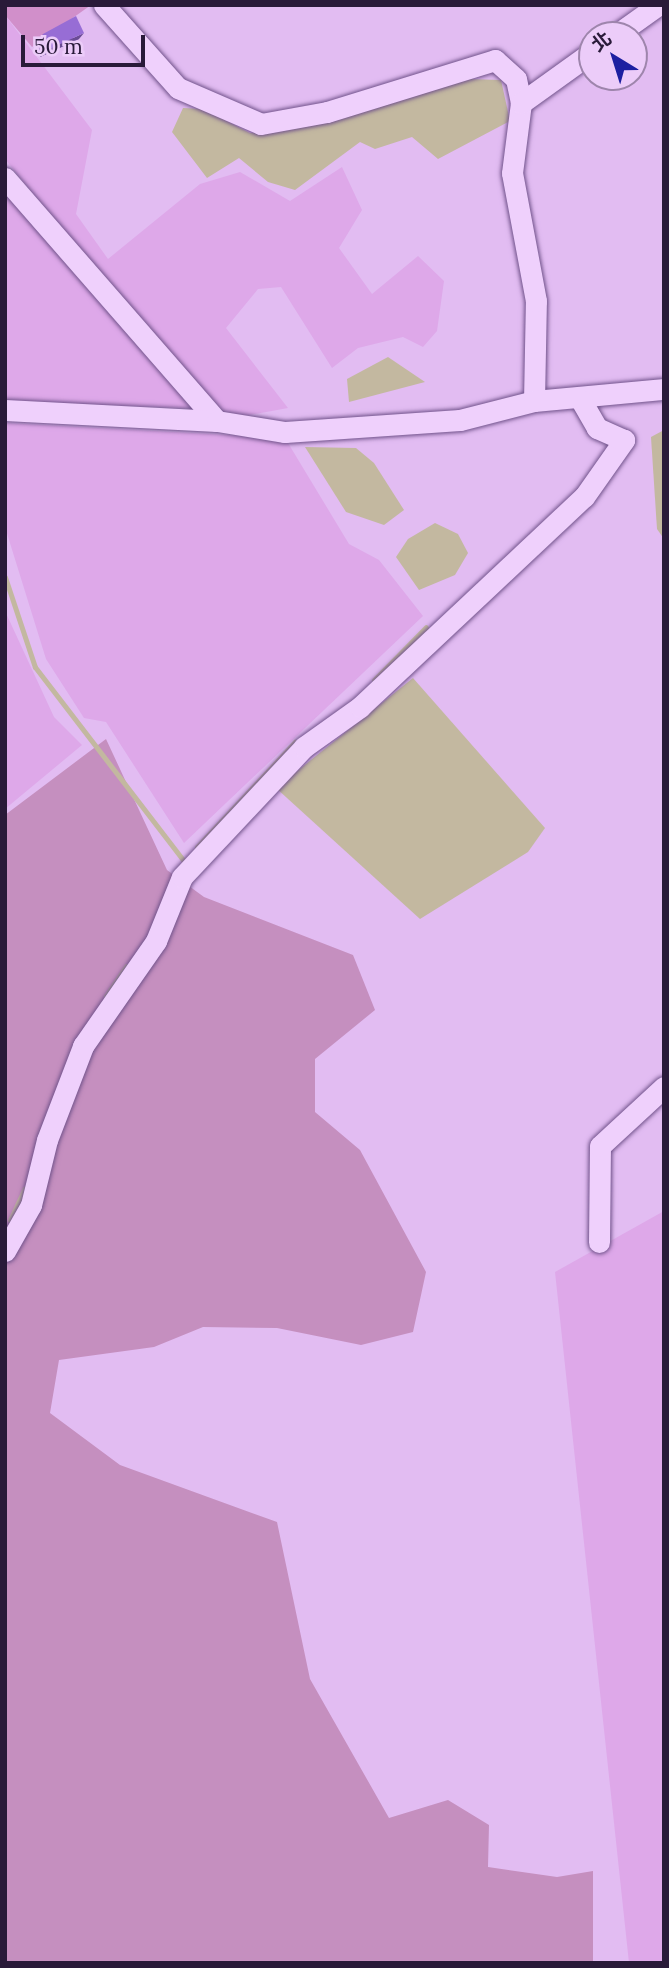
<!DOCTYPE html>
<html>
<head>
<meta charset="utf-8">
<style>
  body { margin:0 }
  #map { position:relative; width:669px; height:1968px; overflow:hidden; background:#e2bcf2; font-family:Lora,"Noto Sans TC",serif }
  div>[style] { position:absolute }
  .farmland>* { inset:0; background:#dea8e9 }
  .green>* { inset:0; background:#d18fca }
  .cemetery>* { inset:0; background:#c58fbf }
  .water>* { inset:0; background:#c3b8a0 }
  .stream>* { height:5px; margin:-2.5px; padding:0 2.5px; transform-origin:2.5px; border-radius:2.5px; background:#c3b8a0 }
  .roads { filter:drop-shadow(0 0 2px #71538b) drop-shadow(0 0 2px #71538b) }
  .minor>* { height:21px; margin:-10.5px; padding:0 10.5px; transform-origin:10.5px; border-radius:10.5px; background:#efd0fc }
  .wall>* { inset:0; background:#825eb7 }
  .shaded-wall>* { inset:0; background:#6a4c95 }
  .building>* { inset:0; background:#976dd5 }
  span { translate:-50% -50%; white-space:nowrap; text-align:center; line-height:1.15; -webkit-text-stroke:6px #ecccf9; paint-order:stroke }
  .frame { position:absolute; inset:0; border:7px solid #291a39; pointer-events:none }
  .north { position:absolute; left:578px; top:21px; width:70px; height:70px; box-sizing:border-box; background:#ecccf9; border:2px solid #9e85ac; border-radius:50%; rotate:322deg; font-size:19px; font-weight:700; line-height:28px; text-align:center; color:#291a39 }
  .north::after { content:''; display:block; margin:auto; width:24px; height:32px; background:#1d1fa1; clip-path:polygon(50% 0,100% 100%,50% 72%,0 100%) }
  .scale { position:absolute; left:21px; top:35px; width:124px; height:32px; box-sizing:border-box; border:4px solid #291a39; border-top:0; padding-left:9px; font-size:21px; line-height:24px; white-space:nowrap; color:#291a39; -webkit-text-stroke:5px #ecccf9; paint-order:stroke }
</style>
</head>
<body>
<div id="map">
  <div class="farmland">
    <div style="clip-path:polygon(5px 15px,92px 130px,76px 214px,108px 259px,200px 184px,240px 172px,290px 201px,342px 167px,362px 210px,339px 248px,372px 294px,418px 256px,444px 281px,437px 331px,423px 347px,403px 337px,358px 348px,332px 368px,281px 287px,258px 289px,226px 328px,288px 408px,217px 421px,5px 159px)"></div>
    <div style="clip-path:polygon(5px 180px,191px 408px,5px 402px)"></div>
    <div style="clip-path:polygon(5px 423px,285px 438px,349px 544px,379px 560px,423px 616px,184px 843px,106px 722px,84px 718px,46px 659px,5px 527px)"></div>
    <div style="clip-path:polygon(5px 611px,54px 717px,82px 745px,5px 809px)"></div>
    <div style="clip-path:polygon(664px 1211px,664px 1963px,629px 1963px,555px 1272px)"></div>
  </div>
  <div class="green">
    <div style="clip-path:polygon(5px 5px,91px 5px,32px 47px,5px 15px)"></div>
  </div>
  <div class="cemetery">
    <div style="clip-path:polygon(106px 739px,167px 870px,204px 897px,353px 955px,375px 1010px,315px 1059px,315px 1112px,360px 1150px,426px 1272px,413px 1332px,361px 1345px,277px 1328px,203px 1327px,154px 1347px,59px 1360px,50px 1413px,120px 1465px,277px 1522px,310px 1679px,389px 1818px,448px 1800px,489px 1825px,488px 1867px,557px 1877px,593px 1871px,593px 1963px,5px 1963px,5px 815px)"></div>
  </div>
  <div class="water">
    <div style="clip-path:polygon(469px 79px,501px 80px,510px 121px,438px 159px,412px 137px,375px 149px,360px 142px,295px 190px,268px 182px,239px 158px,207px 178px,172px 132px,183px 108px,203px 109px,250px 133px,298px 128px)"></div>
    <div style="clip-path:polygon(388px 357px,425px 382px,349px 402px,347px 379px)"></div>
    <div style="clip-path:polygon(664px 430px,664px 539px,657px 529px,651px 437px)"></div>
    <div style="clip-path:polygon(305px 447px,356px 448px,374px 463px,404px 510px,384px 525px,346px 512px)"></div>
    <div style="clip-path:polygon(435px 523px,458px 534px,468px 553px,455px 575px,419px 590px,396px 557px,408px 539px)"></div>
    <div style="clip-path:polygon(413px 678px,545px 828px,528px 852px,420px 919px,276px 788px)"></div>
  </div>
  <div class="stream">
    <div style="left:5px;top:577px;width:95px;rotate:71.6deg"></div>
    <div style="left:35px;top:667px;width:248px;rotate:52.5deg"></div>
    <div style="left:374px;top:680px;width:74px;rotate:-45.5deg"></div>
    <div style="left:197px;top:847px;width:144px;rotate:-47deg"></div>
    <div style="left:106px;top:996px;width:36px;rotate:-56deg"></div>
    <div style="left:10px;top:1220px;width:35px;rotate:-65deg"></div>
  </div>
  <div class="roads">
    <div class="minor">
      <div style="left:104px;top:5px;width:111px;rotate:48.3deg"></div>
      <div style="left:178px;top:88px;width:90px;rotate:23.4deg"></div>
      <div style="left:261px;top:124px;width:67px;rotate:-10.3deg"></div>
      <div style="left:327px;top:112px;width:176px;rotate:-17.2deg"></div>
      <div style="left:495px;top:60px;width:28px;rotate:42deg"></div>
      <div style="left:516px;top:79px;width:25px;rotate:78deg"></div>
      <div style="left:616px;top:35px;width:52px;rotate:-35.5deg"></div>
      <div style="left:5px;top:178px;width:322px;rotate:48.9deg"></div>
      <div style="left:534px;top:401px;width:100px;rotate:-88.9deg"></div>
      <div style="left:536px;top:301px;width:130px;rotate:-100.6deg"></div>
      <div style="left:512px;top:173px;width:71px;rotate:-82.7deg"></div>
      <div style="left:521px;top:103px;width:87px;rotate:-35.7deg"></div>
      <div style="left:5px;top:410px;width:212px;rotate:3deg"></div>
      <div style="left:217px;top:421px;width:69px;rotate:9.2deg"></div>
      <div style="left:285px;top:432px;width:175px;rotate:-3.9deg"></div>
      <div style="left:460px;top:420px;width:76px;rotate:-14.4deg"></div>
      <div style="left:534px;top:401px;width:131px;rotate:-5.3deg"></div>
      <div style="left:599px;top:1242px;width:96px;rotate:-89.4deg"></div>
      <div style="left:600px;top:1146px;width:87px;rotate:-42.7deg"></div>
      <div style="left:5px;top:1251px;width:53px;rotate:-60.5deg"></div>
      <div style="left:31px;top:1205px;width:67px;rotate:-76.2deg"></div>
      <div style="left:47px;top:1140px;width:101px;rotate:-69deg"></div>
      <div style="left:83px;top:1046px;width:128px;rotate:-55.2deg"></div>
      <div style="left:156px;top:941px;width:69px;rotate:-67.9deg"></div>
      <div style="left:182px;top:877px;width:178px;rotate:-46.8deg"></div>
      <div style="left:304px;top:747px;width:69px;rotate:-35.5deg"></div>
      <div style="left:360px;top:707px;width:307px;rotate:-43.2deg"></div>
      <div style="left:584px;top:497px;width:70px;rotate:-54.9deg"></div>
      <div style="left:624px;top:440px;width:30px;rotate:-156deg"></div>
      <div style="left:597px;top:428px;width:32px;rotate:-120deg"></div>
    </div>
  </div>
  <div class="wall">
    <div style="clip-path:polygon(43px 34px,79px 39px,40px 57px,39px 40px)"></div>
  </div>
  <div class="shaded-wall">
    <div style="clip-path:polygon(84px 33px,79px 39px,40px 57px,45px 51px)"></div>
  </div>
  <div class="building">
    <div style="clip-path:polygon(76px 16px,84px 33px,45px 51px,43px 34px)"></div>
  </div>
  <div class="frame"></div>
  <div class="north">北</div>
  <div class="scale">50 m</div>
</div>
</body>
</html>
